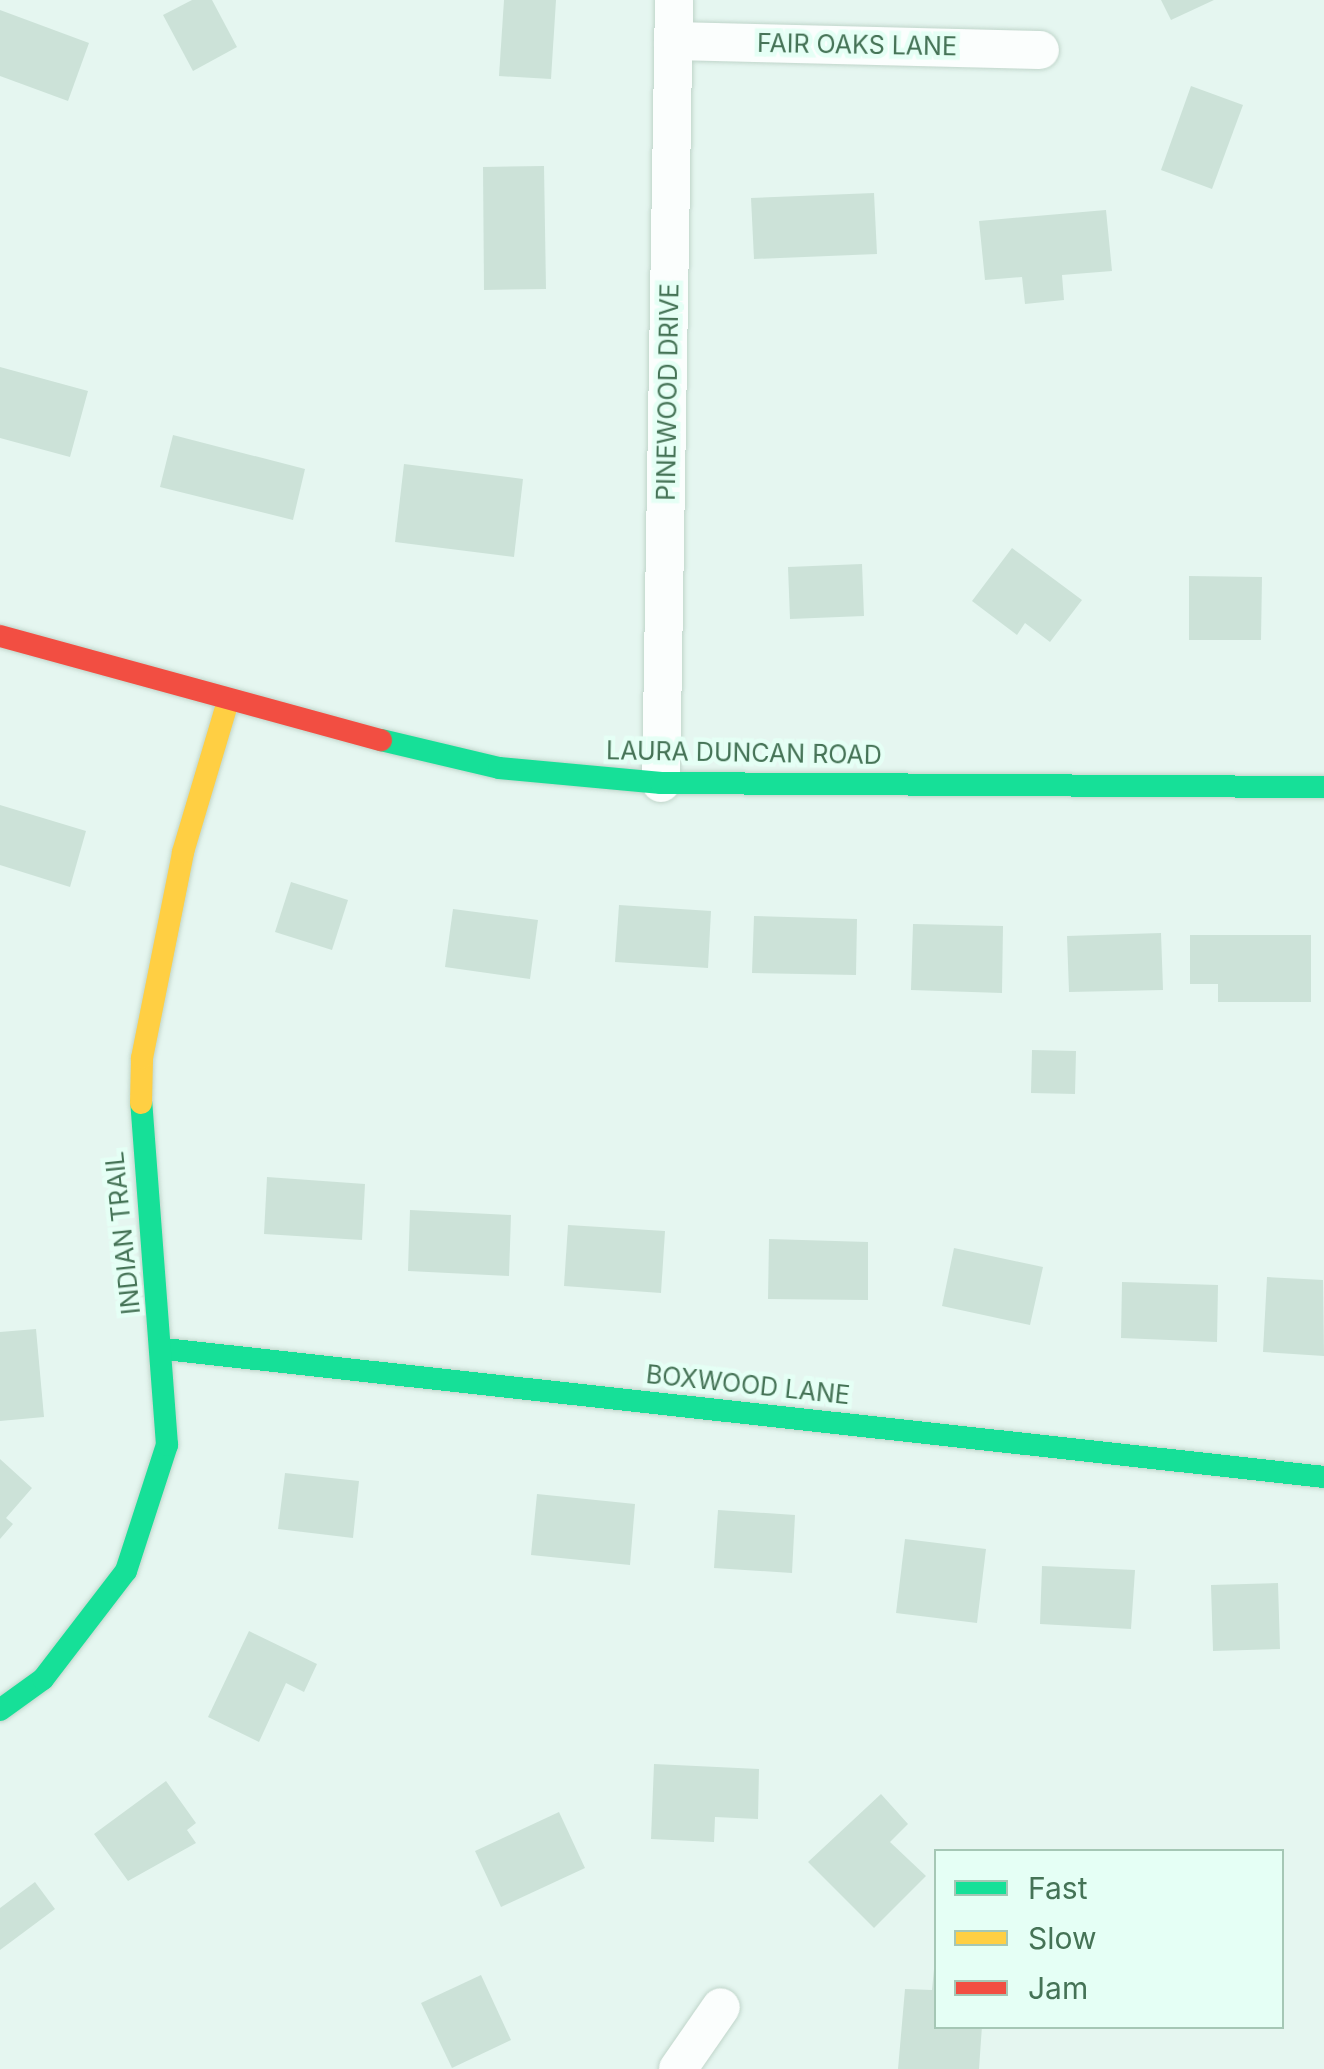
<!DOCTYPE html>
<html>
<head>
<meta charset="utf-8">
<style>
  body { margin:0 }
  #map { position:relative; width:1324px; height:2069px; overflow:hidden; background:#e5f6f0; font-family:Inter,sans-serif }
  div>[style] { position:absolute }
  .building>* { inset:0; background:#cce2d8 }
  .roads { filter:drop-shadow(0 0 2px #c0d5ca) drop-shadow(0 0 2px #c0d5ca) }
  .street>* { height:38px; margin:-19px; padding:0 19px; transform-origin:19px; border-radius:19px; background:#fbfefd }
  .fast>* { height:22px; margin:-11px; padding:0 11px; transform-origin:11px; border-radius:11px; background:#16e098 }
  .slow>* { height:22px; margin:-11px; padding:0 11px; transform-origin:11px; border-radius:11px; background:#ffcf43 }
  .jam>* { height:22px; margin:-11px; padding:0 11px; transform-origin:11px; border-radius:11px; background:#f24e42 }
  span { translate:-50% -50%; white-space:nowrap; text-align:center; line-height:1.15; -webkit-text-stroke:9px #e5fff5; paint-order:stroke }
  .street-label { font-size:25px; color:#457356 }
  .legend { position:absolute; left:934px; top:1849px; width:350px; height:180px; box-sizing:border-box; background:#e5fff5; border:2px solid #a5c7b5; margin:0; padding:12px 18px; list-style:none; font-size:30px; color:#457356 }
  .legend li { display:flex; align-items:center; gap:20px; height:50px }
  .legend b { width:50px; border:2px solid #a5c7b5 }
</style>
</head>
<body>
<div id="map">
  <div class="building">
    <div style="clip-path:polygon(192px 0,212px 0,237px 47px,193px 71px,163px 15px)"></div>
    <div style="clip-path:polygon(504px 0,556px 0,551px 79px,499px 76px)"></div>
    <div style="clip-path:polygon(1161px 0,1214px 0,1171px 20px)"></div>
    <div style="clip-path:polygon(0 10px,89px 43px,68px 101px,0 76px)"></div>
    <div style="clip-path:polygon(1191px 86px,1243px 105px,1212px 189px,1161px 170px)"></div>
    <div style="clip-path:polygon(544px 166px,546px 289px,484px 290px,483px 167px)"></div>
    <div style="clip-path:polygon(874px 193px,877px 254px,754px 259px,751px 198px)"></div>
    <div style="clip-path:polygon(1106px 210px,1112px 271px,1062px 275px,1064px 300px,1025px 304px,1022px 277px,985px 280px,979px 221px)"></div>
    <div style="clip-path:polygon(0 367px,88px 391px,70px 457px,0 438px)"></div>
    <div style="clip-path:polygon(173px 435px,305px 469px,293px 520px,160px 487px)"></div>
    <div style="clip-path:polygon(404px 464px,523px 479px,514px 557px,395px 542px)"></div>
    <div style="clip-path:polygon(1012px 548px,1082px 600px,1050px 642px,1025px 623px,1017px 635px,972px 601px)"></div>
    <div style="clip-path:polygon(862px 564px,864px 616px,790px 619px,788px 567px)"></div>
    <div style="clip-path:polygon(1189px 576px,1262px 577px,1261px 640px,1189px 640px)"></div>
    <div style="clip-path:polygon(0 805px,86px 831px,70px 887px,0 865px)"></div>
    <div style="clip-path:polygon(291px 882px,348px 900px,332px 950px,275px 932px)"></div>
    <div style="clip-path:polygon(619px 905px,711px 911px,708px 968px,615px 962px)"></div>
    <div style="clip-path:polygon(453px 909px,538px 920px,530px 979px,445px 967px)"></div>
    <div style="clip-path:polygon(754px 916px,857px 919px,856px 975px,752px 973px)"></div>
    <div style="clip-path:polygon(913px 924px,1003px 926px,1002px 993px,911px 990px)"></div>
    <div style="clip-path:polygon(1161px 933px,1163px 990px,1069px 992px,1067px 936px)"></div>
    <div style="clip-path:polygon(1190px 935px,1311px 935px,1311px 1002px,1218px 1002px,1218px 984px,1190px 984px)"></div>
    <div style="clip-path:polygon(1032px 1050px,1076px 1051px,1075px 1094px,1031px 1093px)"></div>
    <div style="clip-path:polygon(267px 1177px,365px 1184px,362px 1240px,264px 1234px)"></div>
    <div style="clip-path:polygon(410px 1210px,511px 1215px,509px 1276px,408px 1271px)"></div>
    <div style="clip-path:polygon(568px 1225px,665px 1231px,661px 1293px,564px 1286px)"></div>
    <div style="clip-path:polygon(769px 1239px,868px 1242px,868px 1300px,768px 1299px)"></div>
    <div style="clip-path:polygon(954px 1248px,1043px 1267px,1030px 1325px,942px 1306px)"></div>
    <div style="clip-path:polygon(1267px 1277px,1323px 1280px,1324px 1356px,1263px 1352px)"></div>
    <div style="clip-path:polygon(1122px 1282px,1218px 1285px,1217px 1342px,1121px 1338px)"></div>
    <div style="clip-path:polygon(36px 1329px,44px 1417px,0 1421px,0 1332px)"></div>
    <div style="clip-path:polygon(0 1459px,32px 1488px,6px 1518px,13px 1524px,0 1539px)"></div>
    <div style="clip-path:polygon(285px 1473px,359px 1481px,353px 1538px,278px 1529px)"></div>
    <div style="clip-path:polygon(537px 1494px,635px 1504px,630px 1565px,531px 1555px)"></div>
    <div style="clip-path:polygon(718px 1510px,795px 1515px,792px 1573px,714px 1568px)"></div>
    <div style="clip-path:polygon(905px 1539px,986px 1549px,977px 1623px,896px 1613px)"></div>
    <div style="clip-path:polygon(1042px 1566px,1135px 1570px,1131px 1629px,1040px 1624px)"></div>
    <div style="clip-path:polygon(1278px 1583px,1280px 1649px,1213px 1651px,1211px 1585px)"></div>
    <div style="clip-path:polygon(249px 1631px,317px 1664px,304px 1692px,286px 1683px,259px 1742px,208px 1717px)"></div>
    <div style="clip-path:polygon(654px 1764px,759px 1769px,758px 1819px,715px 1817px,714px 1842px,651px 1839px)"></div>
    <div style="clip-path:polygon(166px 1781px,196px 1823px,187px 1830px,196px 1843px,128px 1881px,94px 1834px)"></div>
    <div style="clip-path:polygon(881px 1794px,908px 1824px,890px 1842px,926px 1876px,874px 1928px,808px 1862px)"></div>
    <div style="clip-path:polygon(559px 1812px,585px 1868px,501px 1907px,475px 1851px)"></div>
    <div style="clip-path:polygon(35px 1882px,55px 1909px,0 1950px,0 1908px)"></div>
    <div style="clip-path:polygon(934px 1969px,936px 2026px,982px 2026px,979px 2069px,898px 2069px,905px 1989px,932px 1990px)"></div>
    <div style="clip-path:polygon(481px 1975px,511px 2040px,452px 2068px,421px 2003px)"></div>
  </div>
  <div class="roads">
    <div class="street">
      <div style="left:673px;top:41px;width:367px;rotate:1.4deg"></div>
      <div style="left:661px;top:783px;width:783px;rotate:-89.05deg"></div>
      <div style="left:678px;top:2069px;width:75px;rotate:-55.3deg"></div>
    </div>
    <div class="fast">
      <div style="left:381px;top:740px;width:121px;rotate:13.3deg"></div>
      <div style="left:499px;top:768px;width:163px;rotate:5.3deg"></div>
      <div style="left:661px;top:783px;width:663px;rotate:0.35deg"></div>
      <div style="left:165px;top:1349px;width:1166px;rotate:6.3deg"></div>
      <div style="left:0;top:1710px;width:53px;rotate:-35.8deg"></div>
      <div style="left:43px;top:1679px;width:136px;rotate:-52.5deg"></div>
      <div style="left:126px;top:1571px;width:133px;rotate:-72deg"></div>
      <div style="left:167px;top:1445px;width:343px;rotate:-94.3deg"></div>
    </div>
    <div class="slow">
      <div style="left:141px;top:1103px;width:45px;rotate:-88.7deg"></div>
      <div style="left:142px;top:1058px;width:210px;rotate:-78.7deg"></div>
      <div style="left:183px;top:852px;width:154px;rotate:-73.4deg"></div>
    </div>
    <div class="jam">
      <div style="left:0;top:636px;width:395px;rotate:15.3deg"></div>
    </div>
  </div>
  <div class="street-label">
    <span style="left:857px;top:45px;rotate:1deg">FAIR OAKS LANE</span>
    <span style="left:668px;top:392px;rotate:-89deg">PINEWOOD DRIVE</span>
    <span style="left:744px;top:753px;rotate:1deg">LAURA DUNCAN ROAD</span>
    <span style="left:123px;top:1233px;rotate:-96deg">INDIAN TRAIL</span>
    <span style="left:748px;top:1385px;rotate:6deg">BOXWOOD LANE</span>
  </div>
  <ul class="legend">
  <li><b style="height:12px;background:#16e098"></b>Fast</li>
  <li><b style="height:12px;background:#ffcf43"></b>Slow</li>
  <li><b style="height:12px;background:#f24e42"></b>Jam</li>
  </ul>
</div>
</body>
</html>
